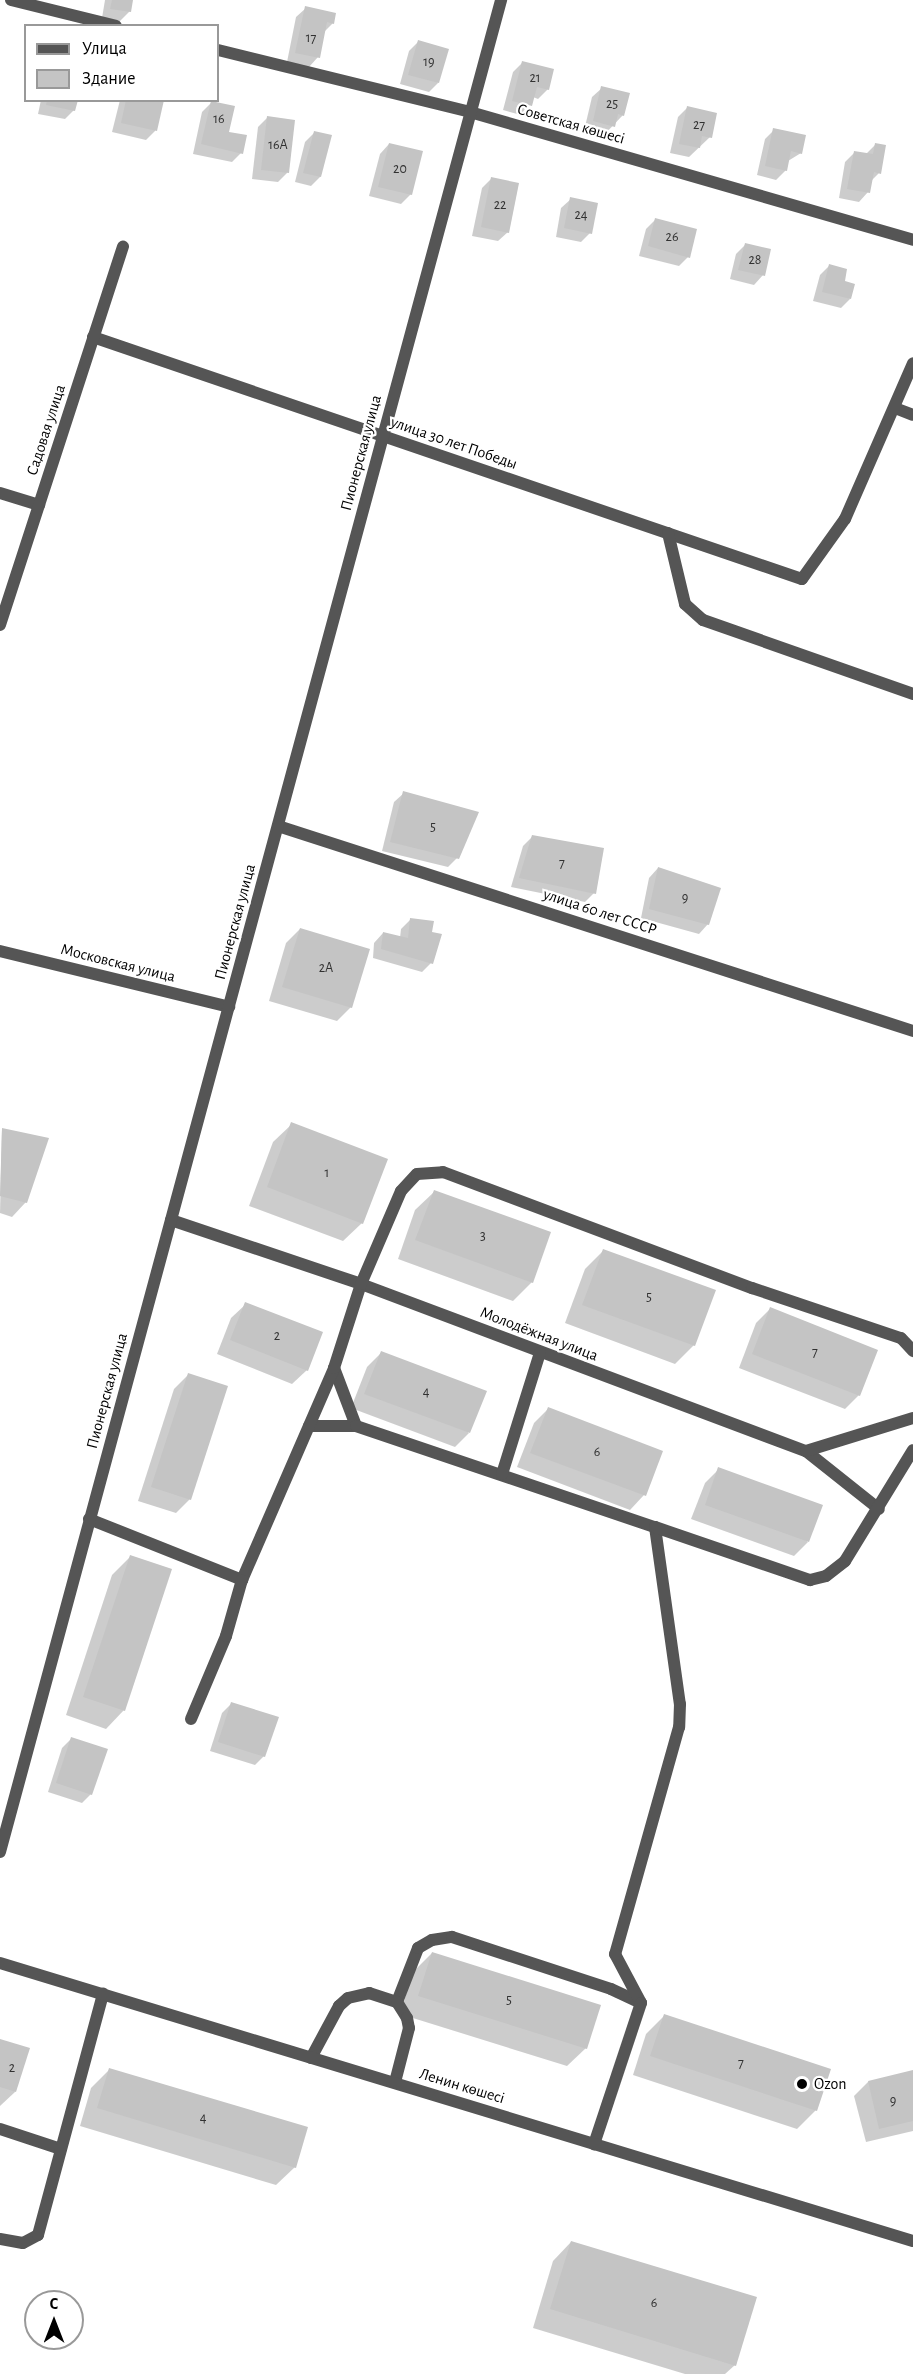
<!DOCTYPE html>
<html>
<head>
<meta charset="utf-8">
<style>
  body { margin:0 }
  #map { position:relative; width:913px; height:2374px; overflow:hidden; background:#fff; font-family:"Alegreya Sans",sans-serif }
  div>[style] { position:absolute }
  .shadow>* { inset:0; background:#0003 }
  .building>* { inset:0; background:#c4c4c4 }
  .lane>* { height:12px; margin:-6px; padding:0 6px; transform-origin:6px; border-radius:6px; background:#555 }
  .street>* { height:12px; margin:-6px; padding:0 6px; transform-origin:6px; border-radius:6px; background:#555 }
  .dots>* { width:16px; height:16px; translate:-50% -50%; box-sizing:border-box; border:3px solid #fff; border-radius:50% }
  span { translate:-50% -50%; white-space:nowrap; text-align:center; line-height:1.15; -webkit-text-stroke:4.5px #fff; paint-order:stroke }
  .number-label { font-size:14px; color:#313131 }
  .number-label span { -webkit-text-stroke-width:0 }
  .street-label { font-size:16px; color:#000 }
  .poi-label { font-size:16px; color:#000 }
  .left { translate:0 -50%; text-align:left }
  .legend { position:absolute; left:24px; top:24px; width:195px; height:78px; box-sizing:border-box; background:#fff; border:2px solid #999; margin:0; padding:8px 10px; list-style:none; font-size:18px; color:#000 }
  .legend li { display:flex; align-items:center; gap:12px; height:30px }
  .legend b { width:30px; border:2px solid #999 }
  .north { position:absolute; left:24px; top:2290px; width:60px; height:60px; box-sizing:border-box; background:#fff; border:2px solid #999; border-radius:50%; rotate:0deg; font-size:16px; font-weight:700; line-height:24px; text-align:center; color:#000 }
  .north::after { content:''; display:block; margin:auto; width:21px; height:27px; background:#000; clip-path:polygon(50% 0,100% 100%,50% 72%,0 100%) }
</style>
</head>
<body>
<div id="map">
  <div class="shadow">
    <div style="clip-path:polygon(105px 0,132px 0,130px 11px,120px 21px,102px 18px)"></div>
    <div style="clip-path:polygon(306px 8px,333px 23px,324px 32px,318px 57px,309px 67px,287px 62px,296px 17px)"></div>
    <div style="clip-path:polygon(418px 42px,438px 83px,429px 92px,400px 84px,409px 51px)"></div>
    <div style="clip-path:polygon(523px 62px,548px 89px,538px 99px,533px 97px,521px 115px,503px 110px,513px 72px)"></div>
    <div style="clip-path:polygon(602px 88px,623px 115px,604px 135px,584px 131px,592px 97px)"></div>
    <div style="clip-path:polygon(41px 100px,76px 100px,74px 110px,65px 119px,38px 114px)"></div>
    <div style="clip-path:polygon(120px 100px,162px 100px,155px 131px,146px 140px,112px 132px)"></div>
    <div style="clip-path:polygon(211px 103px,241px 153px,232px 162px,193px 154px,202px 112px)"></div>
    <div style="clip-path:polygon(687px 108px,710px 137px,689px 157px,670px 153px,678px 117px)"></div>
    <div style="clip-path:polygon(267px 118px,287px 173px,278px 182px,252px 179px,258px 127px)"></div>
    <div style="clip-path:polygon(774px 130px,801px 153px,788px 161px,786px 170px,776px 180px,757px 175px,765px 139px)"></div>
    <div style="clip-path:polygon(314px 133px,320px 177px,311px 186px,295px 182px,305px 142px)"></div>
    <div style="clip-path:polygon(389px 144px,411px 194px,401px 204px,369px 196px,380px 154px)"></div>
    <div style="clip-path:polygon(876px 144px,879px 173px,870px 182px,868px 192px,859px 202px,839px 198px,845px 162px,855px 152px,866px 154px)"></div>
    <div style="clip-path:polygon(491px 179px,508px 232px,498px 241px,472px 236px,482px 188px)"></div>
    <div style="clip-path:polygon(571px 199px,590px 233px,581px 242px,556px 237px,561px 208px)"></div>
    <div style="clip-path:polygon(656px 219px,688px 257px,679px 266px,639px 256px,646px 229px)"></div>
    <div style="clip-path:polygon(746px 244px,763px 275px,754px 285px,730px 279px,736px 254px)"></div>
    <div style="clip-path:polygon(829px 266px,843px 282px,850px 299px,841px 308px,813px 301px,820px 275px)"></div>
    <div style="clip-path:polygon(404px 793px,457px 858px,448px 867px,382px 851px,394px 802px)"></div>
    <div style="clip-path:polygon(532px 837px,594px 893px,585px 902px,511px 887px,523px 846px)"></div>
    <div style="clip-path:polygon(658px 868px,708px 924px,699px 934px,641px 918px,649px 878px)"></div>
    <div style="clip-path:polygon(410px 920px,430px 933px,431px 963px,422px 972px,373px 958px,374px 943px,383px 933px,400px 938px,401px 929px)"></div>
    <div style="clip-path:polygon(300px 929px,351px 1007px,337px 1021px,269px 1001px,286px 943px)"></div>
    <div style="clip-path:polygon(292px 1124px,362px 1223px,343px 1241px,249px 1206px,273px 1142px)"></div>
    <div style="clip-path:polygon(2px 1129px,26px 1202px,12px 1217px,0 1213px)"></div>
    <div style="clip-path:polygon(434px 1192px,532px 1282px,513px 1301px,398px 1259px,415px 1210px)"></div>
    <div style="clip-path:polygon(603px 1251px,694px 1345px,675px 1364px,565px 1323px,585px 1269px)"></div>
    <div style="clip-path:polygon(246px 1304px,307px 1370px,292px 1384px,217px 1354px,231px 1318px)"></div>
    <div style="clip-path:polygon(770px 1309px,859px 1395px,845px 1409px,739px 1368px,756px 1323px)"></div>
    <div style="clip-path:polygon(381px 1353px,469px 1433px,455px 1447px,351px 1408px,367px 1367px)"></div>
    <div style="clip-path:polygon(188px 1375px,190px 1499px,176px 1513px,138px 1501px,174px 1389px)"></div>
    <div style="clip-path:polygon(548px 1409px,661px 1451px,644px 1495px,630px 1510px,517px 1467px,534px 1423px)"></div>
    <div style="clip-path:polygon(719px 1469px,808px 1542px,794px 1556px,691px 1519px,705px 1483px)"></div>
    <div style="clip-path:polygon(130px 1557px,124px 1710px,106px 1729px,66px 1715px,112px 1575px)"></div>
    <div style="clip-path:polygon(232px 1703px,264px 1756px,255px 1765px,210px 1751px,222px 1713px)"></div>
    <div style="clip-path:polygon(72px 1738px,91px 1794px,82px 1803px,48px 1792px,62px 1748px)"></div>
    <div style="clip-path:polygon(432px 1953px,586px 2048px,567px 2066px,400px 2014px,413px 1972px)"></div>
    <div style="clip-path:polygon(664px 2016px,816px 2110px,797px 2129px,633px 2075px,646px 2034px)"></div>
    <div style="clip-path:polygon(0 2041px,15px 2092px,0 2106px)"></div>
    <div style="clip-path:polygon(110px 2069px,295px 2167px,276px 2185px,80px 2126px,91px 2088px)"></div>
    <div style="clip-path:polygon(913px 2071px,913px 2131px,866px 2142px,854px 2096px,868px 2082px)"></div>
    <div style="clip-path:polygon(571px 2242px,735px 2365px,725px 2374px,685px 2374px,533px 2328px,553px 2261px)"></div>
  </div>
  <div class="building">
    <div style="clip-path:polygon(112px 0,133px 0,131px 12px,110px 9px)"></div>
    <div style="clip-path:polygon(305px 6px,336px 13px,334px 24px,327px 22px,320px 58px,295px 53px)"></div>
    <div style="clip-path:polygon(418px 40px,449px 49px,439px 83px,408px 75px)"></div>
    <div style="clip-path:polygon(522px 61px,554px 69px,549px 90px,537px 87px,532px 106px,512px 101px)"></div>
    <div style="clip-path:polygon(601px 86px,630px 93px,624px 116px,618px 114px,615px 127px,593px 121px)"></div>
    <div style="clip-path:polygon(47px 100px,78px 100px,75px 111px,46px 105px)"></div>
    <div style="clip-path:polygon(126px 100px,164px 100px,157px 131px,121px 123px)"></div>
    <div style="clip-path:polygon(211px 101px,235px 106px,229px 132px,247px 135px,243px 154px,201px 144px)"></div>
    <div style="clip-path:polygon(687px 106px,717px 113px,712px 138px,702px 136px,700px 148px,679px 144px)"></div>
    <div style="clip-path:polygon(267px 116px,295px 120px,289px 173px,261px 170px)"></div>
    <div style="clip-path:polygon(773px 128px,806px 135px,802px 154px,791px 151px,787px 171px,765px 166px)"></div>
    <div style="clip-path:polygon(314px 131px,332px 135px,321px 177px,303px 173px)"></div>
    <div style="clip-path:polygon(389px 143px,423px 151px,412px 195px,378px 187px)"></div>
    <div style="clip-path:polygon(875px 143px,886px 145px,881px 174px,874px 172px,870px 193px,847px 189px,854px 151px,873px 154px)"></div>
    <div style="clip-path:polygon(491px 177px,519px 183px,509px 233px,481px 227px)"></div>
    <div style="clip-path:polygon(570px 197px,598px 203px,592px 234px,564px 228px)"></div>
    <div style="clip-path:polygon(655px 218px,697px 229px,690px 258px,648px 246px)"></div>
    <div style="clip-path:polygon(745px 243px,771px 249px,765px 276px,738px 270px)"></div>
    <div style="clip-path:polygon(829px 264px,847px 269px,845px 281px,855px 284px,851px 299px,822px 292px)"></div>
    <div style="clip-path:polygon(403px 791px,479px 812px,459px 859px,390px 842px)"></div>
    <div style="clip-path:polygon(532px 835px,604px 848px,596px 894px,519px 878px)"></div>
    <div style="clip-path:polygon(658px 867px,721px 888px,709px 925px,649px 909px)"></div>
    <div style="clip-path:polygon(410px 918px,434px 921px,432px 932px,442px 934px,433px 964px,381px 949px,383px 932px,408px 938px)"></div>
    <div style="clip-path:polygon(300px 928px,370px 949px,352px 1008px,282px 987px)"></div>
    <div style="clip-path:polygon(291px 1122px,388px 1159px,363px 1224px,267px 1187px)"></div>
    <div style="clip-path:polygon(2px 1128px,49px 1138px,27px 1203px,0 1196px)"></div>
    <div style="clip-path:polygon(434px 1190px,551px 1232px,533px 1283px,415px 1240px)"></div>
    <div style="clip-path:polygon(603px 1249px,716px 1290px,695px 1346px,582px 1305px)"></div>
    <div style="clip-path:polygon(245px 1302px,323px 1332px,308px 1371px,230px 1340px)"></div>
    <div style="clip-path:polygon(770px 1307px,878px 1350px,860px 1396px,752px 1354px)"></div>
    <div style="clip-path:polygon(381px 1351px,487px 1391px,470px 1433px,364px 1394px)"></div>
    <div style="clip-path:polygon(188px 1373px,228px 1386px,191px 1500px,151px 1487px)"></div>
    <div style="clip-path:polygon(548px 1407px,663px 1451px,646px 1496px,530px 1453px)"></div>
    <div style="clip-path:polygon(718px 1467px,823px 1505px,809px 1542px,705px 1505px)"></div>
    <div style="clip-path:polygon(130px 1555px,172px 1569px,125px 1711px,83px 1697px)"></div>
    <div style="clip-path:polygon(231px 1702px,279px 1717px,265px 1757px,218px 1742px)"></div>
    <div style="clip-path:polygon(71px 1737px,108px 1749px,92px 1795px,56px 1783px)"></div>
    <div style="clip-path:polygon(432px 1952px,601px 2005px,587px 2049px,418px 1996px)"></div>
    <div style="clip-path:polygon(664px 2014px,831px 2069px,817px 2111px,650px 2056px)"></div>
    <div style="clip-path:polygon(0 2039px,30px 2048px,16px 2092px,0 2087px)"></div>
    <div style="clip-path:polygon(109px 2068px,308px 2127px,296px 2168px,97px 2108px)"></div>
    <div style="clip-path:polygon(913px 2070px,913px 2121px,879px 2129px,868px 2081px)"></div>
    <div style="clip-path:polygon(571px 2241px,757px 2297px,736px 2366px,550px 2309px)"></div>
  </div>
  <div class="lane">
    <div style="left:895px;top:408px;width:19px;rotate:21deg"></div>
    <div style="left:397px;top:2002px;width:58px;rotate:-68.7deg"></div>
    <div style="left:418px;top:1948px;width:16px;rotate:-30deg"></div>
    <div style="left:432px;top:1940px;width:20px;rotate:-9deg"></div>
    <div style="left:452px;top:1937px;width:167px;rotate:18.1deg"></div>
    <div style="left:611px;top:1989px;width:33px;rotate:25deg"></div>
    <div style="left:311px;top:2058px;width:59px;rotate:-61.7deg"></div>
    <div style="left:339px;top:2006px;width:12px;rotate:-42deg"></div>
    <div style="left:348px;top:1998px;width:22px;rotate:-13deg"></div>
    <div style="left:369px;top:1993px;width:29px;rotate:18deg"></div>
    <div style="left:397px;top:2002px;width:19px;rotate:58deg"></div>
    <div style="left:407px;top:2018px;width:10px;rotate:79deg"></div>
    <div style="left:409px;top:2028px;width:56px;rotate:104.5deg"></div>
    <div style="left:0;top:2129px;width:64px;rotate:18.2deg"></div>
    <div style="left:0;top:2239px;width:23px;rotate:10deg"></div>
    <div style="left:23px;top:2243px;width:17px;rotate:-28deg"></div>
    <div style="left:38px;top:2235px;width:250px;rotate:-74.9deg"></div>
  </div>
  <div class="street">
    <div style="left:11px;top:0;width:108px;rotate:13.9deg"></div>
    <div style="left:218px;top:50px;width:260px;rotate:13.8deg"></div>
    <div style="left:470px;top:112px;width:461px;rotate:16.1deg"></div>
    <div style="left:93px;top:337px;width:749px;rotate:18.85deg"></div>
    <div style="left:802px;top:579px;width:74px;rotate:-54.4deg"></div>
    <div style="left:845px;top:519px;width:170px;rotate:-66.4deg"></div>
    <div style="left:0;top:493px;width:41px;rotate:17.1deg"></div>
    <div style="left:668px;top:533px;width:73px;rotate:76.5deg"></div>
    <div style="left:685px;top:604px;width:24px;rotate:42deg"></div>
    <div style="left:703px;top:620px;width:223px;rotate:19.4deg"></div>
    <div style="left:0;top:625px;width:398px;rotate:-72deg"></div>
    <div style="left:278px;top:826px;width:667px;rotate:17.89deg"></div>
    <div style="left:0;top:951px;width:236px;rotate:13.7deg"></div>
    <div style="left:171px;top:1220px;width:200px;rotate:18.6deg"></div>
    <div style="left:361px;top:1284px;width:475px;rotate:20.6deg"></div>
    <div style="left:806px;top:1451px;width:93px;rotate:38.5deg"></div>
    <div style="left:334px;top:1368px;width:62px;rotate:69.2deg"></div>
    <div style="left:309px;top:1426px;width:47px"></div>
    <div style="left:356px;top:1426px;width:316px;rotate:18.7deg"></div>
    <div style="left:655px;top:1527px;width:179px;rotate:82deg"></div>
    <div style="left:680px;top:1704px;width:23px;rotate:92deg"></div>
    <div style="left:679px;top:1727px;width:236px;rotate:105.7deg"></div>
    <div style="left:615px;top:1954px;width:55px;rotate:62deg"></div>
    <div style="left:641px;top:2003px;width:149px;rotate:108.4deg"></div>
    <div style="left:806px;top:1451px;width:112px;rotate:-17.1deg"></div>
    <div style="left:502px;top:1474px;width:127px;rotate:-72.6deg"></div>
    <div style="left:89px;top:1519px;width:165px;rotate:21.7deg"></div>
    <div style="left:242px;top:1580px;width:231px;rotate:-66.5deg"></div>
    <div style="left:334px;top:1368px;width:88px;rotate:-72.2deg"></div>
    <div style="left:361px;top:1284px;width:101px;rotate:-66.7deg"></div>
    <div style="left:401px;top:1191px;width:23px;rotate:-47deg"></div>
    <div style="left:417px;top:1174px;width:26px;rotate:-4deg"></div>
    <div style="left:443px;top:1172px;width:330px;rotate:20.6deg"></div>
    <div style="left:752px;top:1288px;width:157px;rotate:18.6deg"></div>
    <div style="left:901px;top:1338px;width:18px;rotate:47deg"></div>
    <div style="left:655px;top:1527px;width:164px;rotate:18.9deg"></div>
    <div style="left:810px;top:1580px;width:16px;rotate:-14deg"></div>
    <div style="left:826px;top:1576px;width:24px;rotate:-38deg"></div>
    <div style="left:845px;top:1561px;width:130px;rotate:-58.5deg"></div>
    <div style="left:191px;top:1719px;width:90px;rotate:-67.1deg"></div>
    <div style="left:226px;top:1636px;width:58px;rotate:-74.1deg"></div>
    <div style="left:0;top:1852px;width:1919px;rotate:-74.86deg"></div>
    <div style="left:0;top:1963px;width:954px;rotate:16.94deg"></div>
  </div>
  <div class="dots">
    <div style="left:802px;top:2084px;background:#000"></div>
  </div>
  <div class="number-label">
    <span style="left:311px;top:38px">17</span>
    <span style="left:429px;top:62px">19</span>
    <span style="left:535px;top:78px">21</span>
    <span style="left:612px;top:104px">25</span>
    <span style="left:219px;top:119px">16</span>
    <span style="left:699px;top:125px">27</span>
    <span style="left:278px;top:145px">16А</span>
    <span style="left:400px;top:169px">20</span>
    <span style="left:500px;top:205px">22</span>
    <span style="left:581px;top:215px">24</span>
    <span style="left:672px;top:237px">26</span>
    <span style="left:755px;top:260px">28</span>
    <span style="left:433px;top:827px">5</span>
    <span style="left:562px;top:863px">7</span>
    <span style="left:685px;top:898px">9</span>
    <span style="left:326px;top:968px">2А</span>
    <span style="left:327px;top:1173px">1</span>
    <span style="left:483px;top:1236px">3</span>
    <span style="left:649px;top:1297px">5</span>
    <span style="left:277px;top:1336px">2</span>
    <span style="left:815px;top:1352px">7</span>
    <span style="left:426px;top:1392px">4</span>
    <span style="left:597px;top:1452px">6</span>
    <span style="left:509px;top:2000px">5</span>
    <span style="left:741px;top:2063px">7</span>
    <span style="left:12px;top:2068px">2</span>
    <span style="left:893px;top:2101px">9</span>
    <span style="left:203px;top:2118px">4</span>
    <span style="left:654px;top:2303px">6</span>
  </div>
  <div class="street-label">
    <span style="left:571px;top:124px;rotate:16deg">Советская көшесі</span>
    <span style="left:46px;top:430px;rotate:-72deg">Садовая улица</span>
    <span style="left:454px;top:443px;rotate:19deg">улица 30 лет Победы</span>
    <span style="left:361px;top:453px;rotate:-75deg">Пионерская улица</span>
    <span style="left:600px;top:912px;rotate:18deg">улица 60 лет СССР</span>
    <span style="left:235px;top:922px;rotate:-75deg">Пионерская улица</span>
    <span style="left:118px;top:963px;rotate:14deg">Московская улица</span>
    <span style="left:539px;top:1334px;rotate:21deg">Молодёжная улица</span>
    <span style="left:107px;top:1391px;rotate:-75deg">Пионерская улица</span>
    <span style="left:462px;top:2086px;rotate:17deg">Ленин көшесі</span>
  </div>
  <div class="poi-label">
    <span class="left" style="left:814px;top:2084px">Ozon</span>
  </div>
  <ul class="legend">
  <li><b style="height:8px;background:#555"></b>Улица</li>
  <li><b style="height:16px;background:#c4c4c4"></b>Здание</li>
  </ul>
  <div class="north">С</div>
</div>
</body>
</html>
